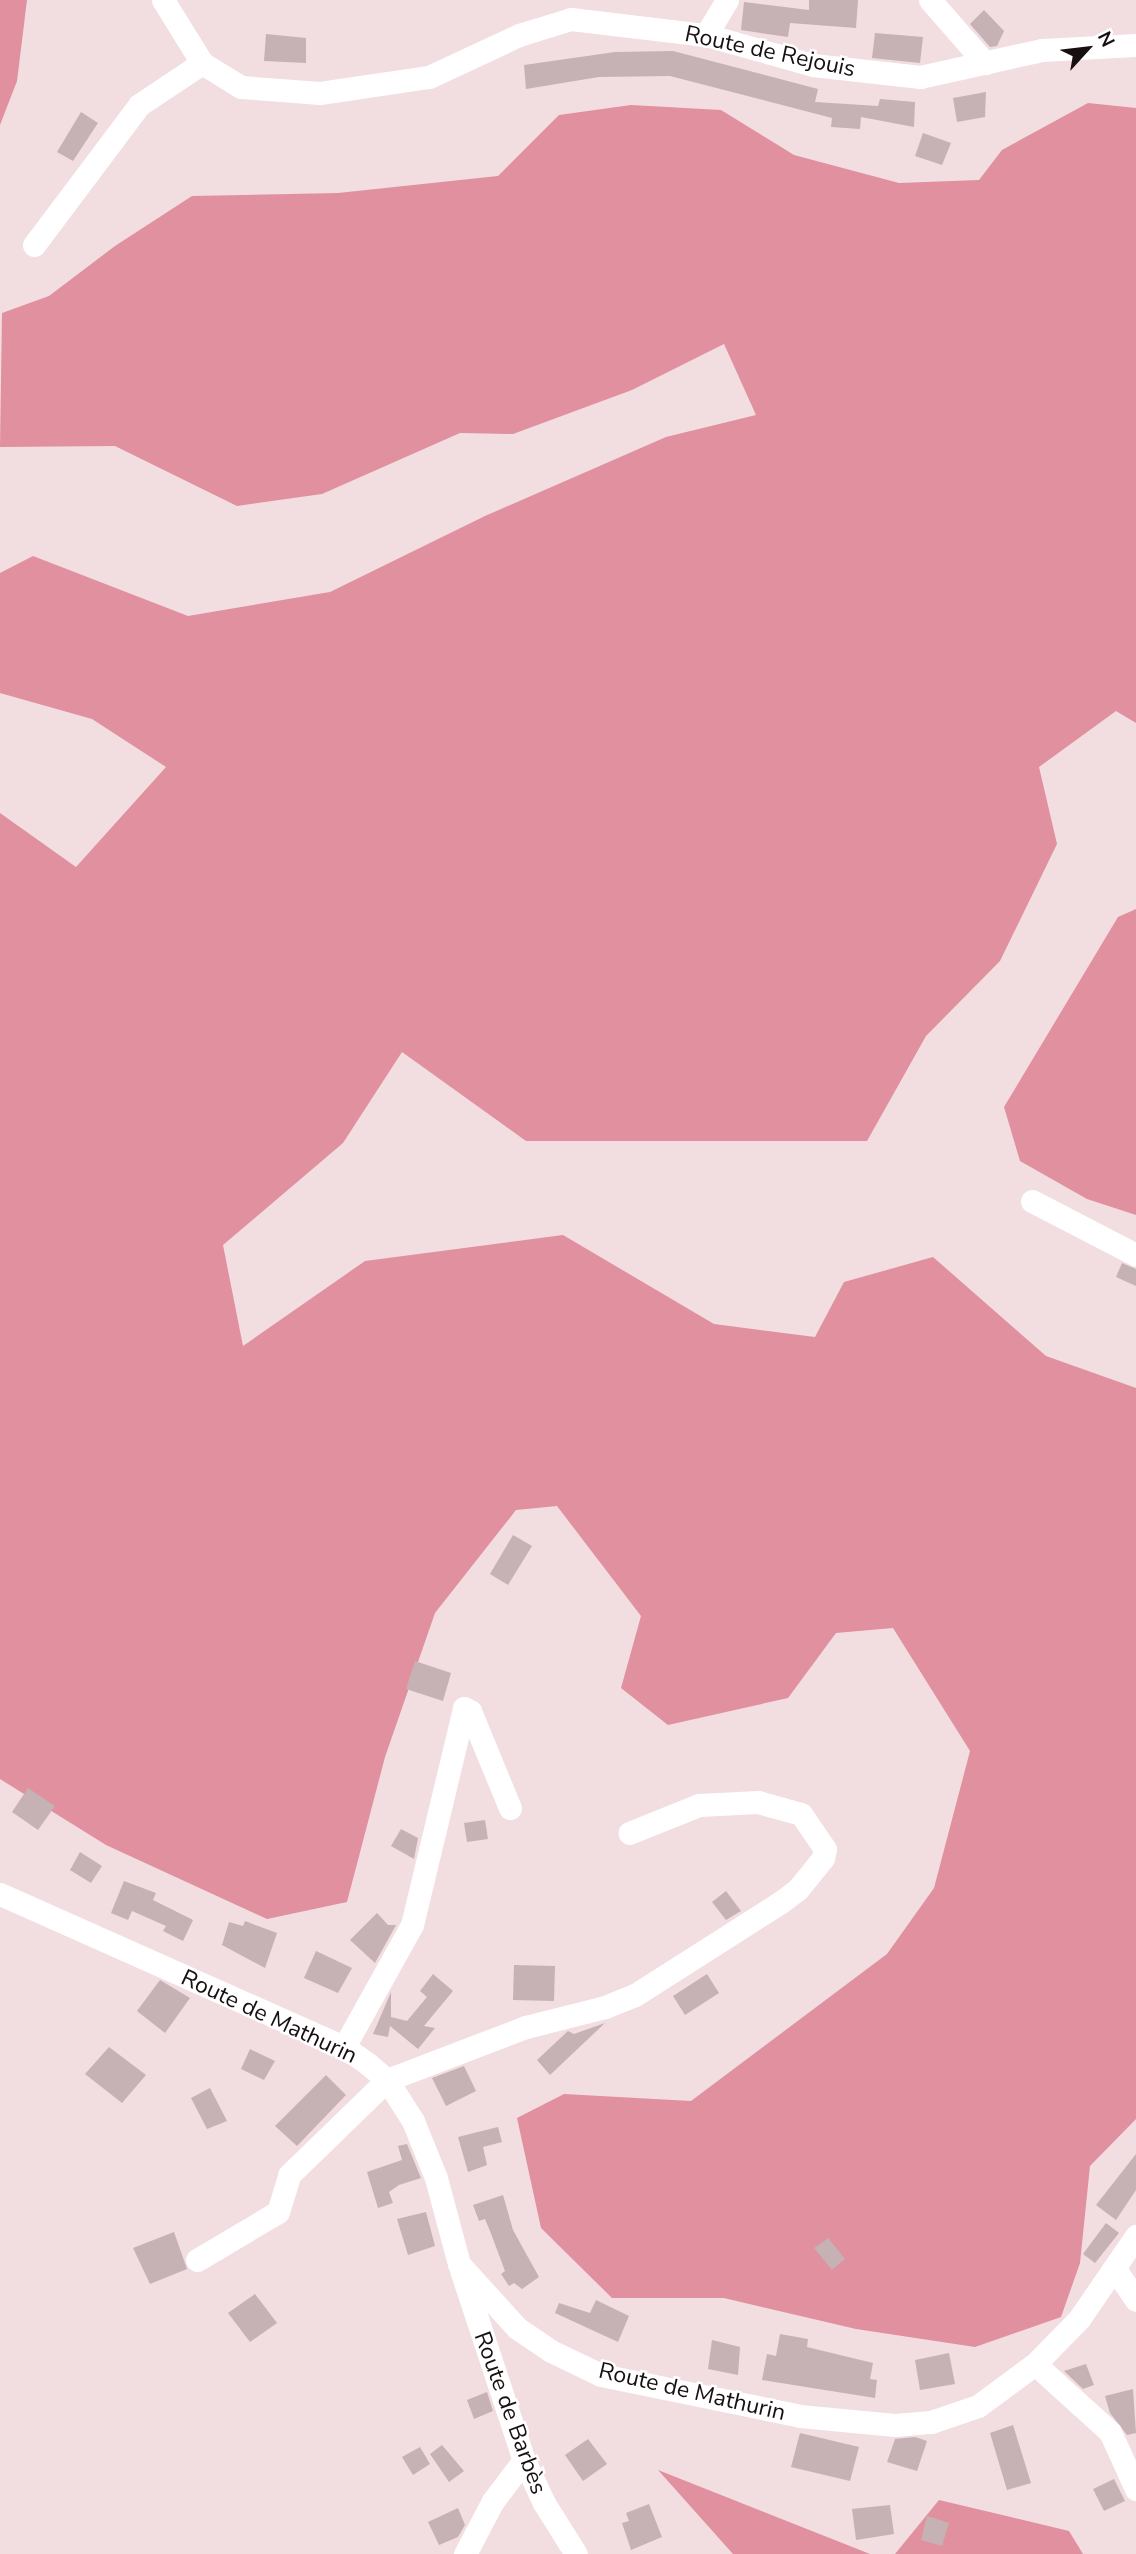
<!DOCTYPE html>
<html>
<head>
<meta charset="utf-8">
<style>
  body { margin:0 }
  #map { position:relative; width:1136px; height:2554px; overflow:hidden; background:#f2dde0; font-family:"Nunito Sans",sans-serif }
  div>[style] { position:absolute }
  .forest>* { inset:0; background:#e0909f }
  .building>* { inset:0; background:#c6b1b4 }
  .minor>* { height:23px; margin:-11.5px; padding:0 11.5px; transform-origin:11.5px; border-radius:11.5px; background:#fff }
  span { translate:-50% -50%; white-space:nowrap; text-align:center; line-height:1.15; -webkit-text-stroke:5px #fff; paint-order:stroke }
  .street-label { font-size:23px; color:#171011 }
  .north { position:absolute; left:1052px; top:14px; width:70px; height:70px; -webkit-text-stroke:5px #fff; paint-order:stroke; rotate:63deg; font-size:19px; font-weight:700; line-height:28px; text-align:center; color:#171011 }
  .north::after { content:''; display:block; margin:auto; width:24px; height:32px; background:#171011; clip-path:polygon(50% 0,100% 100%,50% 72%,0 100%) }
</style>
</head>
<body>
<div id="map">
  <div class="forest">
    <div style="clip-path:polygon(0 0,27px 0,17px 81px,0 125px)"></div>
    <div style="clip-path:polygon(1088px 103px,1136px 108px,1136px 723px,1116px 711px,1039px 767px,1057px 844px,1000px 961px,926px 1036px,867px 1141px,526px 1141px,402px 1052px,343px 1143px,223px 1245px,243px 1346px,365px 1261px,563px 1235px,714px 1324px,815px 1337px,844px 1282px,933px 1257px,1046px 1356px,1136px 1388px,1136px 2119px,1090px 2166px,1080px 2263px,1061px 2317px,975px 2347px,856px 2329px,724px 2298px,612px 2298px,541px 2228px,517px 2118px,564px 2094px,691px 2101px,887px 1954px,934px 1888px,970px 1751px,893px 1628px,836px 1633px,788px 1698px,668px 1725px,621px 1688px,641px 1616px,557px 1506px,516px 1510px,435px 1613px,385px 1757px,347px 1902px,267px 1919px,106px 1845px,0 1779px,0 813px,76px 867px,166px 767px,92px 719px,0 693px,0 573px,33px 556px,188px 616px,330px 592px,485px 516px,666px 437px,756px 415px,724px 344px,632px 390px,513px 434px,460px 433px,322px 494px,237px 506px,115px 446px,0 447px,2px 313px,49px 296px,115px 246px,192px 196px,338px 193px,498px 176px,559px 115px,631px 105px,721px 110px,794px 155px,899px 183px,979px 180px,1002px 150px)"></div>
    <div style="clip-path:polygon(1136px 909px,1136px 1215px,1087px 1199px,1020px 1161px,1004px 1107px,1118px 917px)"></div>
    <div style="clip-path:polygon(658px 2470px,870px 2554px,733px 2554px)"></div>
    <div style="clip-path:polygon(939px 2500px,1069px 2531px,1083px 2554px,895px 2554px)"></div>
  </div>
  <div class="building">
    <div style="clip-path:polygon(809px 0,858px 0,856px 28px,790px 23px,788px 37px,741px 30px,744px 2px,809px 10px)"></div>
    <div style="clip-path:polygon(984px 10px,1004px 31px,997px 46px,990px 47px,970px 24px)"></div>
    <div style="clip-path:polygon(875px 33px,923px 37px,920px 63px,872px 58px)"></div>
    <div style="clip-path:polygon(266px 34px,306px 38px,306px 63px,264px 61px)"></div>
    <div style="clip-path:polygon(673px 51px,818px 89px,815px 102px,878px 106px,880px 99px,915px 102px,914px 127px,861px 117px,860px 129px,831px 127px,832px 118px,670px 76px,599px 77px,526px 89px,524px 65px,615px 52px)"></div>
    <div style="clip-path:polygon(986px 92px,985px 117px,957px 122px,953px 98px)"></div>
    <div style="clip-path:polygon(81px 112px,98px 123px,73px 161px,57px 152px)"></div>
    <div style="clip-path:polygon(923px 133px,951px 143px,942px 165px,915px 156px)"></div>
    <div style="clip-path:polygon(1122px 1263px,1136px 1269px,1136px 1286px,1116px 1277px)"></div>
    <div style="clip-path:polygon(513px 1535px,532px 1546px,508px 1585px,490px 1574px)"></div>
    <div style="clip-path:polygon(415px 1661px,451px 1673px,443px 1701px,406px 1689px)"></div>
    <div style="clip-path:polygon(28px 1788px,55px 1806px,38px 1830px,12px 1812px)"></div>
    <div style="clip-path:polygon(485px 1820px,488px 1839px,467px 1842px,464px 1823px)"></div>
    <div style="clip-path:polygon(401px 1829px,418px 1838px,414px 1859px,391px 1846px)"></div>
    <div style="clip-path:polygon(80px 1852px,102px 1866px,91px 1883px,70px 1870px)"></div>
    <div style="clip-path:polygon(124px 1881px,156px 1893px,153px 1900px,193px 1920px,183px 1941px,163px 1931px,166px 1926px,132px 1911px,128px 1920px,111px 1913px)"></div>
    <div style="clip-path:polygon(726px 1891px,741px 1911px,726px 1920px,712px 1902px)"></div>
    <div style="clip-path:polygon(377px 1913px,388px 1925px,396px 1925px,375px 1963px,350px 1940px)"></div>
    <div style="clip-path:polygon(245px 1921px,277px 1933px,265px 1968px,222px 1945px,229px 1922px,243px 1926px)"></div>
    <div style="clip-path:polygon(316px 1951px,352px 1968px,338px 1993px,304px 1978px)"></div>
    <div style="clip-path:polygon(514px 1965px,555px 1966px,554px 2001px,513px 2000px)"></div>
    <div style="clip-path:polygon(433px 1974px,453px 1991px,424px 2026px,435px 2028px,418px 2049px,390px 2026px,388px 2037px,373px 2034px,391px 1992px,391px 2017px,407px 2021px,427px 1997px,420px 1991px)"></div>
    <div style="clip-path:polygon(707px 1974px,719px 1993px,685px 2015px,673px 1996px)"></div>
    <div style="clip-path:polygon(160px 1980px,190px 1998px,165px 2033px,137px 2011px)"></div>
    <div style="clip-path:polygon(605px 2023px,550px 2075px,537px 2060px,568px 2031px,574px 2034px)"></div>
    <div style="clip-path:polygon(109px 2047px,146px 2075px,122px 2103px,85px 2074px)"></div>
    <div style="clip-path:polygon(250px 2049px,275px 2061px,264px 2080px,241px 2069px)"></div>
    <div style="clip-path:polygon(464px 2066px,476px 2091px,446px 2106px,432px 2078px)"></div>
    <div style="clip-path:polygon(326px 2075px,346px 2095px,297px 2146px,275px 2126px)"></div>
    <div style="clip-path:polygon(210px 2088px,227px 2121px,207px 2129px,191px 2098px)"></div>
    <div style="clip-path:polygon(498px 2127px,502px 2142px,483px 2147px,487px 2165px,468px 2172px,458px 2137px)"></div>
    <div style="clip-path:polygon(407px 2144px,421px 2178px,399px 2185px,389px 2192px,393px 2203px,378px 2208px,367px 2172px,402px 2160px,398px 2146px)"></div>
    <div style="clip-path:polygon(1136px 2154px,1136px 2190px,1116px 2220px,1096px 2205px)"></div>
    <div style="clip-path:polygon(503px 2195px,513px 2230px,539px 2277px,522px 2289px,514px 2283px,509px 2286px,501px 2274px,505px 2271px,490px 2231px,485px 2219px,479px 2221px,473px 2205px)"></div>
    <div style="clip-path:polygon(426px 2212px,435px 2246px,408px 2255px,397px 2219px)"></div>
    <div style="clip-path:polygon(1106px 2223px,1119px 2233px,1095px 2263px,1083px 2254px)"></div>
    <div style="clip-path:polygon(174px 2232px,187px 2269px,150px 2284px,133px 2248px)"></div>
    <div style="clip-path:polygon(828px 2238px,845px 2259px,832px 2270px,814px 2248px)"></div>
    <div style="clip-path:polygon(255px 2294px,277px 2323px,250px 2342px,228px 2313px)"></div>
    <div style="clip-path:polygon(596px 2300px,629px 2316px,618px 2342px,555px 2313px,559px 2303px,590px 2313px)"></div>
    <div style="clip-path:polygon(780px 2334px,808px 2339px,807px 2347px,873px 2363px,870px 2379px,877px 2380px,875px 2398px,762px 2380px,767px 2354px,776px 2356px)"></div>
    <div style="clip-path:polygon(712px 2340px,740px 2347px,738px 2375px,708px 2369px)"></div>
    <div style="clip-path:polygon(949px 2353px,955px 2384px,920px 2390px,915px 2360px)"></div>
    <div style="clip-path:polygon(1086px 2364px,1094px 2385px,1083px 2389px,1064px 2371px)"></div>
    <div style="clip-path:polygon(1133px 2389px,1136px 2433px,1127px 2435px,1110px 2413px,1105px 2396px)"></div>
    <div style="clip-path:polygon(487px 2392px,493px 2411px,474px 2419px,467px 2400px)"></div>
    <div style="clip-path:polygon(1013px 2425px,1031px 2483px,1007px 2490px,990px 2433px)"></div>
    <div style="clip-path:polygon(800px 2433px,859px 2447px,850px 2481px,791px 2467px)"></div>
    <div style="clip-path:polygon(915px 2437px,927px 2441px,917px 2471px,887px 2462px,895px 2439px)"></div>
    <div style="clip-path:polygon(588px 2439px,607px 2464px,583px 2481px,565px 2455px)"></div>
    <div style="clip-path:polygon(442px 2445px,464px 2471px,449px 2482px,430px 2454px)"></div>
    <div style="clip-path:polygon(420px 2447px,430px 2464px,413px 2475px,402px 2457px)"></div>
    <div style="clip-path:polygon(1114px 2479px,1125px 2501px,1104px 2511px,1093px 2489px)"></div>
    <div style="clip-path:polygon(649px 2504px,662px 2537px,631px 2550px,622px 2523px,629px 2521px,626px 2513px)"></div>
    <div style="clip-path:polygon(890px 2505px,894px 2534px,856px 2540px,852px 2509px)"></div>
    <div style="clip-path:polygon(458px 2508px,465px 2525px,458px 2537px,439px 2545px,428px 2522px)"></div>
    <div style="clip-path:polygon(927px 2516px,949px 2523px,942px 2546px,921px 2540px)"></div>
  </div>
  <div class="minor">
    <div style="left:163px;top:0;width:74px;rotate:58.2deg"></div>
    <div style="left:202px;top:63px;width:46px;rotate:31.6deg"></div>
    <div style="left:241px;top:87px;width:79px;rotate:4.3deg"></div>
    <div style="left:320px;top:93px;width:110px;rotate:-8.4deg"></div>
    <div style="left:429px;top:77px;width:99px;rotate:-25deg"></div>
    <div style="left:519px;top:35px;width:54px;rotate:-17.1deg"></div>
    <div style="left:571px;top:19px;width:136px;rotate:6.8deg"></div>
    <div style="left:706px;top:35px;width:111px;rotate:15.7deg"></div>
    <div style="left:813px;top:65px;width:108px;rotate:6.4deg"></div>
    <div style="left:920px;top:77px;width:125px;rotate:-12.5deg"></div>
    <div style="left:1042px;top:50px;width:94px;rotate:-3deg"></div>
    <div style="left:930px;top:0;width:84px;rotate:48.9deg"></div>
    <div style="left:706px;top:35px;width:41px;rotate:-59deg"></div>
    <div style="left:34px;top:245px;width:175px;rotate:-53.1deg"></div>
    <div style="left:139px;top:105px;width:76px;rotate:-33.7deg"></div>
    <div style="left:1032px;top:1201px;width:117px;rotate:27.4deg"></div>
    <div style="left:0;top:1894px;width:376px;rotate:24deg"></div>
    <div style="left:344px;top:2047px;width:29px;rotate:35deg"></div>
    <div style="left:368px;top:2064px;width:25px;rotate:40deg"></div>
    <div style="left:387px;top:2080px;width:49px;rotate:57.6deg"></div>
    <div style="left:413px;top:2121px;width:61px;rotate:68deg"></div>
    <div style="left:436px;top:2178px;width:89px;rotate:75deg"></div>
    <div style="left:459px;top:2264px;width:86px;rotate:47.8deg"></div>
    <div style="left:517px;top:2328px;width:41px;rotate:34.1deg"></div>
    <div style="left:551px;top:2351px;width:55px;rotate:25.6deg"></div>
    <div style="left:601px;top:2375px;width:203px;rotate:11.6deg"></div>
    <div style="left:800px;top:2416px;width:95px;rotate:5.4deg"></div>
    <div style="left:895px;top:2425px;width:36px;rotate:-5deg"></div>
    <div style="left:931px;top:2422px;width:50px;rotate:-18.8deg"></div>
    <div style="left:978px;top:2406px;width:71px;rotate:-36.4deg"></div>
    <div style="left:1035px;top:2364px;width:63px;rotate:-45.6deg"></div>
    <div style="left:1079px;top:2319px;width:101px;rotate:-55.5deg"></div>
    <div style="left:344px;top:2047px;width:140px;rotate:-60.9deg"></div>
    <div style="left:412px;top:1925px;width:223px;rotate:-76.5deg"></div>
    <div style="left:464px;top:1708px;width:7px;rotate:27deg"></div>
    <div style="left:470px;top:1711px;width:105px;rotate:67.6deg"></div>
    <div style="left:197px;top:2260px;width:94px;rotate:-30.7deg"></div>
    <div style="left:278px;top:2212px;width:39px;rotate:-73deg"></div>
    <div style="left:289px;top:2175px;width:136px;rotate:-44.1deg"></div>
    <div style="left:387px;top:2080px;width:149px;rotate:-20.9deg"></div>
    <div style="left:526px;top:2027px;width:81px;rotate:-14.2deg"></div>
    <div style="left:605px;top:2007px;width:32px;rotate:-22deg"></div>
    <div style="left:635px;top:1995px;width:173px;rotate:-32.5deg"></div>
    <div style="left:781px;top:1902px;width:21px;rotate:-37deg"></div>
    <div style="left:798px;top:1889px;width:40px;rotate:-51deg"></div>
    <div style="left:823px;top:1858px;width:9px;rotate:-77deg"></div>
    <div style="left:825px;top:1849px;width:42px;rotate:-124.4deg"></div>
    <div style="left:801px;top:1814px;width:45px;rotate:-164.4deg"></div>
    <div style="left:758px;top:1802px;width:59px;rotate:177.1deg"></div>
    <div style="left:699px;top:1805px;width:75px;rotate:158.2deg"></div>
    <div style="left:1115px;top:2269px;width:37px;rotate:56deg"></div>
    <div style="left:461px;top:2270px;width:200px;rotate:71.7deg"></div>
    <div style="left:524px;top:2460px;width:47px;rotate:65.1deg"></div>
    <div style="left:544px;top:2503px;width:60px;rotate:57.9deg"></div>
    <div style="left:1035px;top:2364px;width:101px;rotate:42.2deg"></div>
    <div style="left:1110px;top:2432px;width:63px;rotate:65.5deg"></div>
    <div style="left:465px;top:2554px;width:60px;rotate:-62.2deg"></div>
    <div style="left:493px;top:2501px;width:51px;rotate:-52.9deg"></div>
  </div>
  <div class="street-label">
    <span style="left:770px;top:52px;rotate:12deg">Route de Rejouis</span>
    <span style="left:269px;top:2017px;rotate:25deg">Route de Mathurin</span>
    <span style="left:692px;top:2392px;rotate:13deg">Route de Mathurin</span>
    <span style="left:510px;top:2413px;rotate:70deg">Route de Barbès</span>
  </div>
  <div class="north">N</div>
</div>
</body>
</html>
